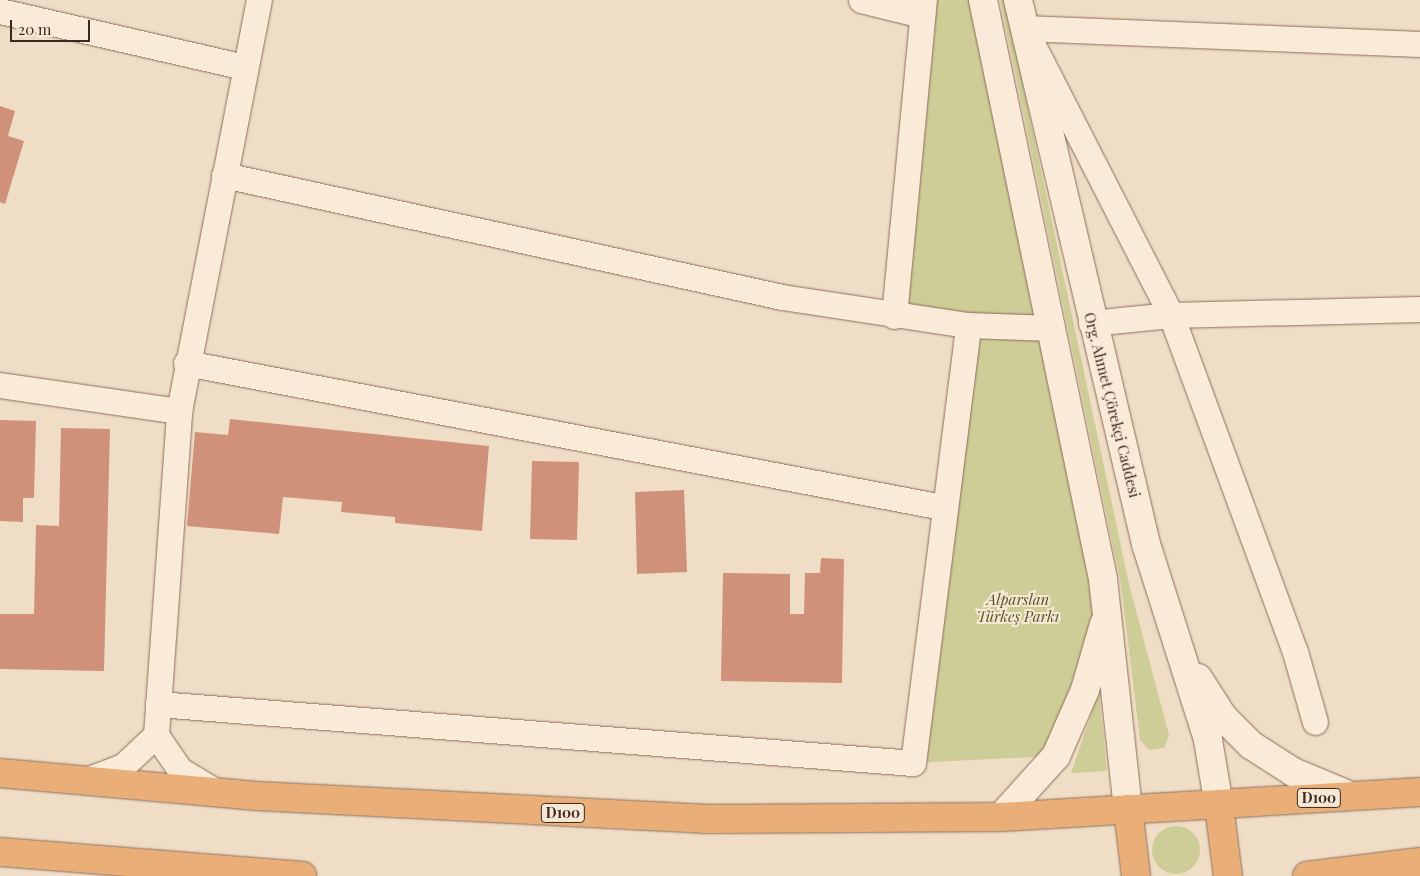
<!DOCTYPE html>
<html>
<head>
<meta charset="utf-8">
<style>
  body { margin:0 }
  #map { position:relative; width:1420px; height:876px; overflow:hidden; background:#f0ddc5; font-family:"Playfair Display",serif }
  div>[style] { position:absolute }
  .green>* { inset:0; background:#cecd98 }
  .round { border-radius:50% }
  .building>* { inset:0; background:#cf917a }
  .roads { filter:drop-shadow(0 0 1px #8b6e5a) drop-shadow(0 0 1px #8b6e5a) }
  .minor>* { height:25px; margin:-12.5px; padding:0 12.5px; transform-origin:12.5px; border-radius:12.5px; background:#faebd9 }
  .secondary>* { height:28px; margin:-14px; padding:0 14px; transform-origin:14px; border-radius:14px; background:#faebd9 }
  .trunk>* { height:28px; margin:-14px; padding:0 14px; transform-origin:14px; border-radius:14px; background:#eaae78 }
  span { translate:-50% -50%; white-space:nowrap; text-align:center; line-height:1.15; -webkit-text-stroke:4px #f7e8d5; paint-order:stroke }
  .shield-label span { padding:1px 4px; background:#f7e8d5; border:1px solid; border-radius:4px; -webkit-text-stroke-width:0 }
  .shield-label { font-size:14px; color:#3b281f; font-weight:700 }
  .street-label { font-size:15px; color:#3b281f }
  .park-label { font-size:15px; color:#525825; font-style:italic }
  .scale { position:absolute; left:10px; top:20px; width:80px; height:22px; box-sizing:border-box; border:2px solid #3b281f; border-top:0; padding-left:6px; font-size:15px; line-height:18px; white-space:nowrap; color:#3b281f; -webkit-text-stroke:4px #f7e8d5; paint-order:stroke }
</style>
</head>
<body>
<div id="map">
  <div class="green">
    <div style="clip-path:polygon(924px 0,982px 0,1103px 579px,1056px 756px,913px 763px,968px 325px,894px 316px)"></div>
    <div style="clip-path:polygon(1000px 0,1005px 0,1129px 584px,1169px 735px,1164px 748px,1149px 750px,1140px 740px,1121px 585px)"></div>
    <div style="clip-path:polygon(1099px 692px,1107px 771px,1071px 773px)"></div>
    <div class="round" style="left:1152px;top:826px;width:48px;height:48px"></div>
  </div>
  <div class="building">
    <div style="clip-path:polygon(0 106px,15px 111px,8px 136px,24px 141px,5px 204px,0 202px)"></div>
    <div style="clip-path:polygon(230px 419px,489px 446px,482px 531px,395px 523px,395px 517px,341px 512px,342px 502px,283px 497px,279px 534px,187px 526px,195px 432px,228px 435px)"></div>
    <div style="clip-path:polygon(0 420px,36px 421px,34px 498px,23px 498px,23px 522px,0 521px)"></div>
    <div style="clip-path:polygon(61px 428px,110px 429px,104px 671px,0 669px,0 614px,34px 614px,36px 525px,59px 526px)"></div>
    <div style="clip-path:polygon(532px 461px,579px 462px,577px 540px,530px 539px)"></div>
    <div style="clip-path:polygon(684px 490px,687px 572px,637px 574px,635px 492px)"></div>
    <div style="clip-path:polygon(821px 558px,844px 559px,842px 683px,721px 681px,723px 573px,790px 574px,790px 614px,804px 614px,805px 573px,820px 573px)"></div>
  </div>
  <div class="roads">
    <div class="minor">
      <div style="left:861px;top:0;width:63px;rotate:13.8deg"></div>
      <div style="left:0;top:11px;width:251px;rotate:12.9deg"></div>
      <div style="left:224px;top:175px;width:571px;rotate:12.33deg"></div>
      <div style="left:782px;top:297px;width:188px;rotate:8.6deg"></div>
      <div style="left:968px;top:325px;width:84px;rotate:2deg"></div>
      <div style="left:894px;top:316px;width:317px;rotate:-84.6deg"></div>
      <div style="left:1091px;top:323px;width:80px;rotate:-5.7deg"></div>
      <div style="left:1171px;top:315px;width:249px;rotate:-1.4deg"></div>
      <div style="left:186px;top:363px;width:770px;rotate:10.78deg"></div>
      <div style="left:0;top:385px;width:181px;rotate:8.3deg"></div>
      <div style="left:158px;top:704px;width:757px;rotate:4.47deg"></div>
      <div style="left:913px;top:763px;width:441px;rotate:-82.8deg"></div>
      <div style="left:1315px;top:722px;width:73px;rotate:-105.9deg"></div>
      <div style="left:1295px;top:652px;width:359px;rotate:-110.2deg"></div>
      <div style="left:1171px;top:315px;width:322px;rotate:-117.1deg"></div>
      <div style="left:1024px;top:28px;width:396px;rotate:2.3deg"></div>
      <div style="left:84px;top:781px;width:42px;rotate:-21deg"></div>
      <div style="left:123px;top:766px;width:45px;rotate:-43.2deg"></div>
      <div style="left:217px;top:792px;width:43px;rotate:-149.3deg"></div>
      <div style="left:180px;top:770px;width:42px;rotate:-124.4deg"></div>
      <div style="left:156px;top:735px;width:325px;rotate:-85.9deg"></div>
      <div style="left:179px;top:411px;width:419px;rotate:-79deg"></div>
    </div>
    <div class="secondary">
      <div style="left:983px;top:0;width:591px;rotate:78.29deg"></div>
      <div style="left:1103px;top:579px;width:231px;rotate:83.8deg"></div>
      <div style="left:1018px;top:0;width:559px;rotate:76.76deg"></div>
      <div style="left:1146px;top:544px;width:206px;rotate:72.4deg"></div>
      <div style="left:1208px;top:740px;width:67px;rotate:80.5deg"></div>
      <div style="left:1198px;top:678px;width:46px;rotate:57.3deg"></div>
      <div style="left:1223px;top:717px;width:40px;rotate:45deg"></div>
      <div style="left:1251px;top:745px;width:50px;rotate:32.7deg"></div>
      <div style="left:1293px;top:772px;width:63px;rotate:22.5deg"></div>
      <div style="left:1001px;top:817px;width:82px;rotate:-48deg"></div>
      <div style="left:1056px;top:756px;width:72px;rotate:-66.3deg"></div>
      <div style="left:1085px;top:690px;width:69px;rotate:-73.9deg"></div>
    </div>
    <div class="trunk">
      <div style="left:0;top:773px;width:258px;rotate:5.1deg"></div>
      <div style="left:257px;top:796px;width:448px;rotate:2.9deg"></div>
      <div style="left:704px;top:819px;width:297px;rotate:-0.4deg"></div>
      <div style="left:1001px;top:817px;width:420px;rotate:-3.4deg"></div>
      <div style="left:1219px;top:806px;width:71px;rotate:82.7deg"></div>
      <div style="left:1128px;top:809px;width:67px;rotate:83.2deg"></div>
      <div style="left:0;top:852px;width:303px;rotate:4.5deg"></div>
      <div style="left:1307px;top:876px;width:114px;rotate:-7.1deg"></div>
    </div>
  </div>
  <div class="shield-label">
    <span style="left:1319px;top:798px">D100</span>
    <span style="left:563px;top:813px">D100</span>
  </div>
  <div class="street-label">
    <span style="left:1112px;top:405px;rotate:76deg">Org. Ahmet Çörekçi Caddesi</span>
  </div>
  <div class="park-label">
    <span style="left:1018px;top:608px">Alparslan<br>Türkeş Parkı</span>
  </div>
  <div class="scale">20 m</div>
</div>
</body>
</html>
